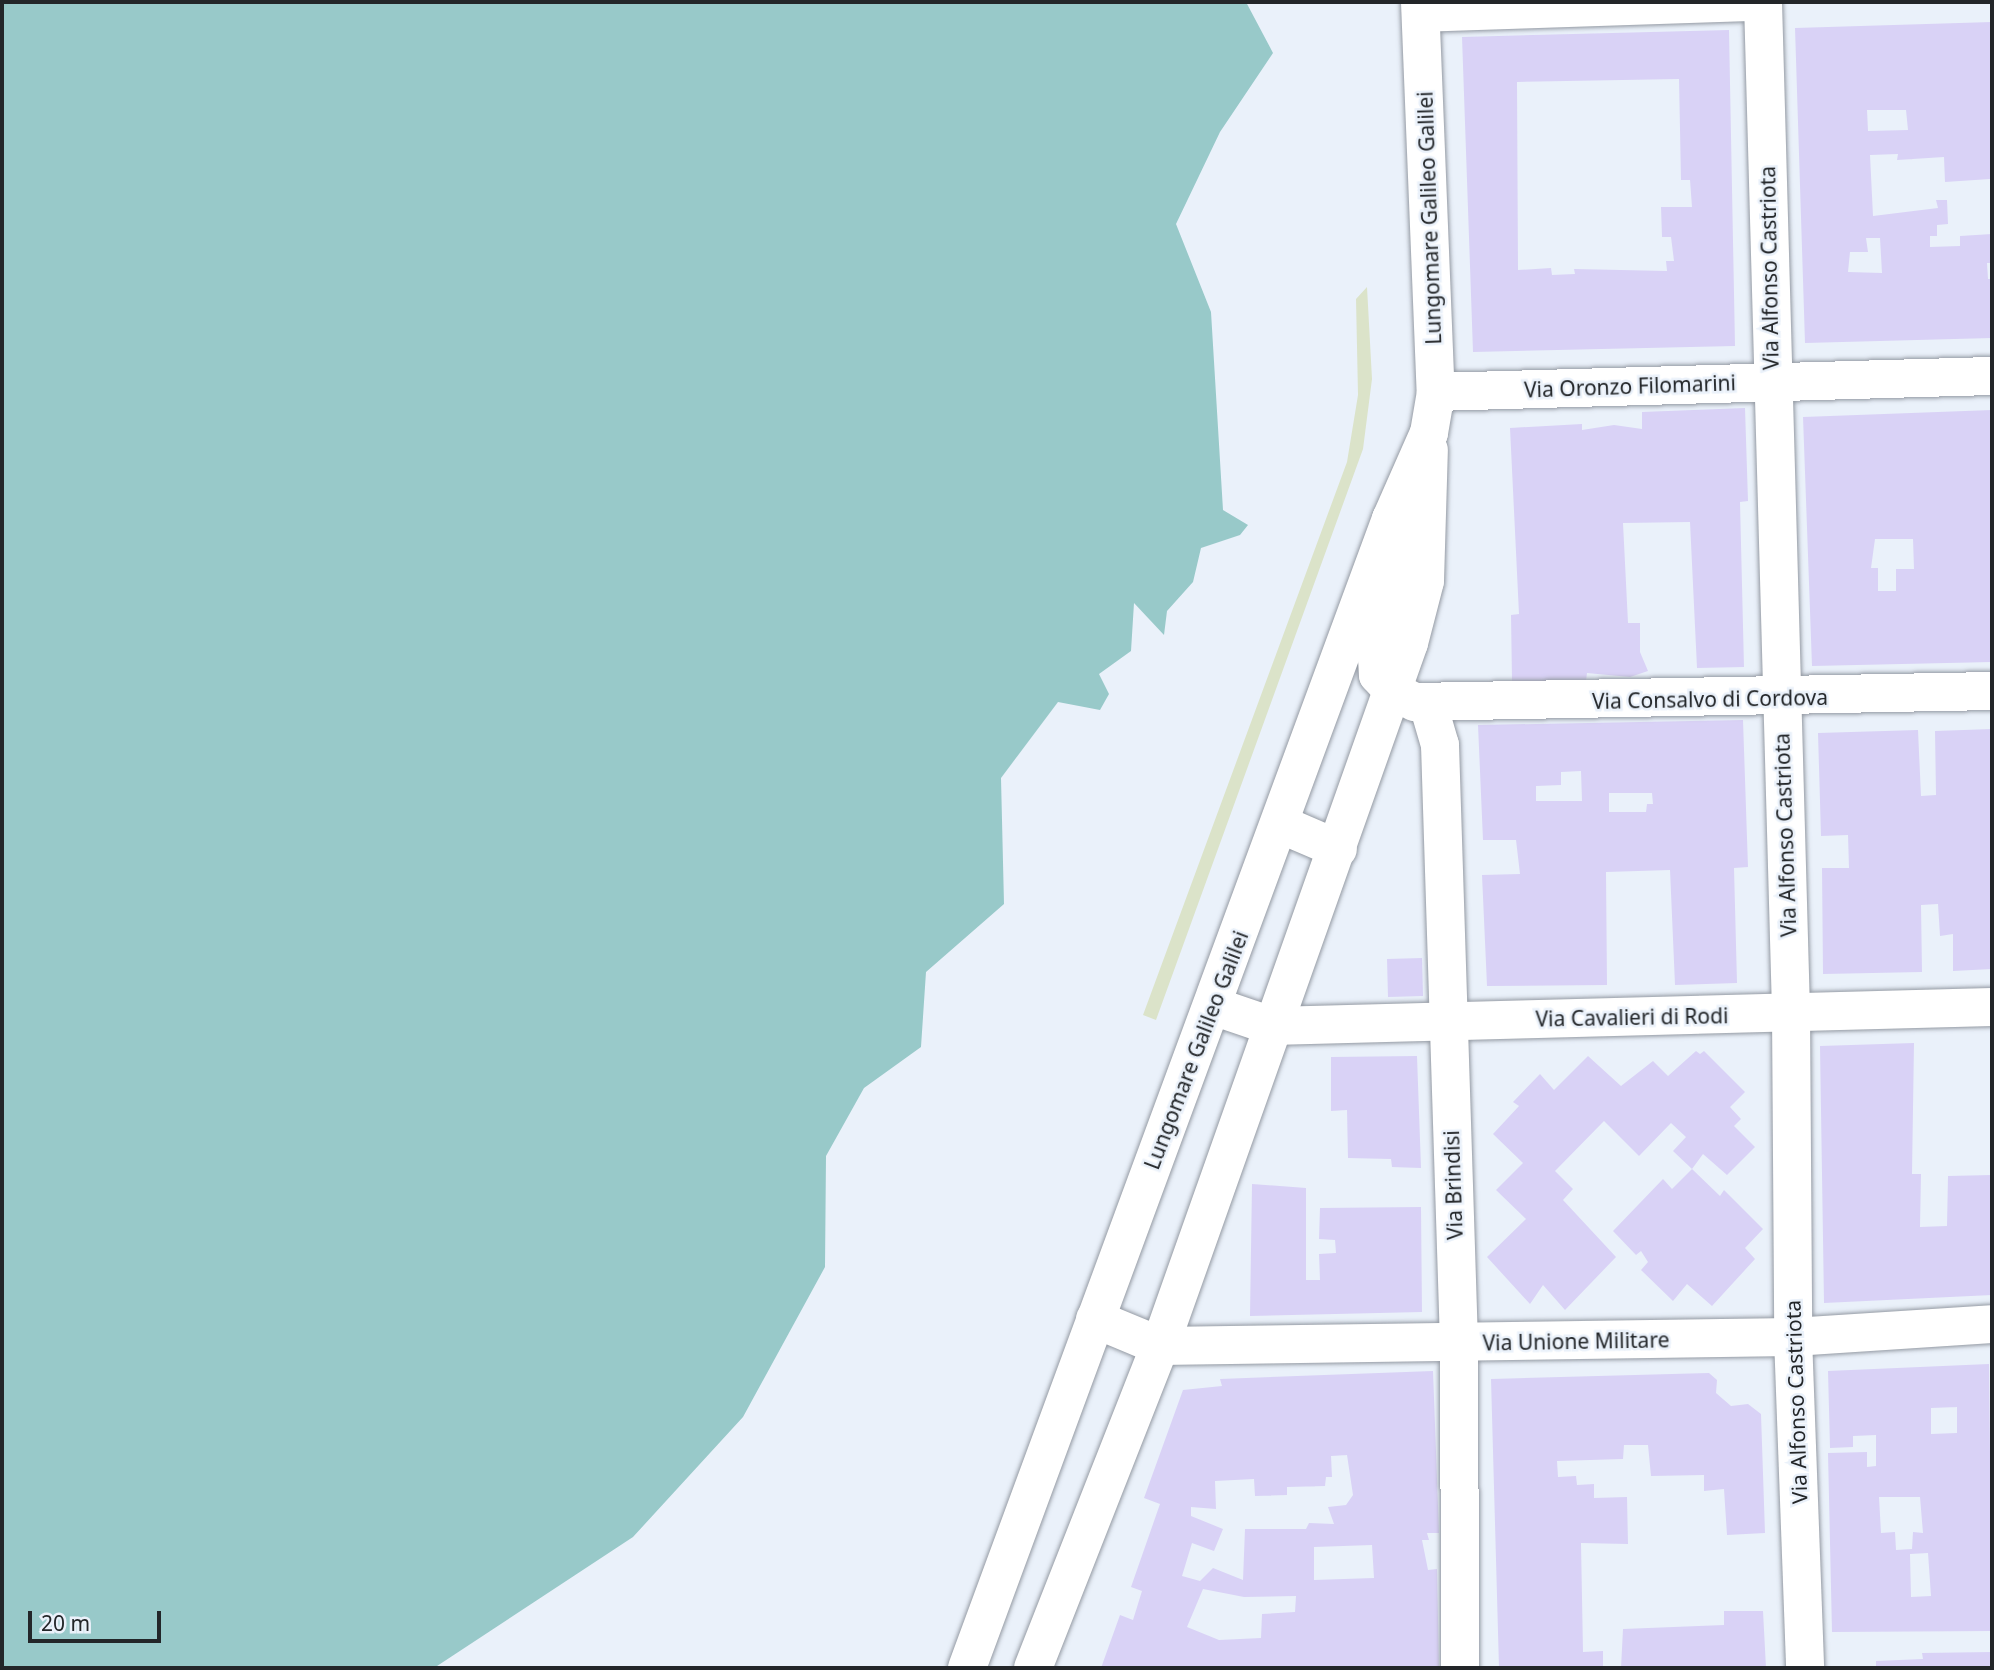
<!DOCTYPE html>
<html>
<head>
<meta charset="utf-8">
<style>
  body { margin:0 }
  #map { position:relative; width:1994px; height:1670px; overflow:hidden; background:#eaf1fa; font-family:"Noto Sans",sans-serif }
  div>[style] { position:absolute }
  .green>* { inset:0; background:#dbe3c9 }
  .water>* { inset:0; background:#98c9c9 }
  .building>* { inset:0; background:#d9d2f6 }
  .roads { filter:drop-shadow(0 0 2px #949aa3) drop-shadow(0 0 2px #949aa3) }
  .minor>* { height:38px; margin:-19px; padding:0 19px; transform-origin:19px; border-radius:19px; background:#fff }
  .tertiary>* { height:38px; margin:-19px; padding:0 19px; transform-origin:19px; border-radius:19px; background:#fff }
  .secondary>* { height:38px; margin:-19px; padding:0 19px; transform-origin:19px; border-radius:19px; background:#fff }
  span { translate:-50% -50%; white-space:nowrap; text-align:center; line-height:1.15; -webkit-text-stroke:5px #eaf1fa; paint-order:stroke }
  .street-label { font-size:21px; color:#232629 }
  .frame { position:absolute; inset:0; border:4px solid #232629; pointer-events:none }
  .scale { position:absolute; left:28px; top:1611px; width:133px; height:32px; box-sizing:border-box; border:4px solid #232629; border-top:0; padding-left:9px; font-size:21px; line-height:24px; white-space:nowrap; color:#232629; -webkit-text-stroke:5px #eaf1fa; paint-order:stroke }
</style>
</head>
<body>
<div id="map">
  <div class="green">
    <div style="clip-path:polygon(1367px 287px,1372px 379px,1363px 449px,1156px 1020px,1143px 1015px,1347px 462px,1358px 395px,1356px 299px)"></div>
  </div>
  <div class="water">
    <div style="clip-path:polygon(2px 2px,1246px 2px,1273px 53px,1220px 132px,1176px 224px,1211px 312px,1223px 510px,1248px 525px,1240px 535px,1201px 548px,1193px 582px,1167px 611px,1164px 635px,1134px 603px,1131px 651px,1099px 674px,1109px 694px,1100px 710px,1058px 702px,1001px 778px,1004px 904px,926px 972px,921px 1047px,864px 1088px,826px 1156px,825px 1267px,743px 1417px,633px 1537px,434px 1668px,2px 1668px)"></div>
  </div>
  <div class="building">
    <div style="clip-path:polygon(evenodd,1992px 22px,1990px 179px,1945px 182px,1944px 157px,1897px 160px,1898px 154px,1870px 155px,1873px 216px,1938px 208px,1936px 200px,1947px 200px,1948px 224px,1937px 225px,1937px 236px,1930px 236px,1930px 247px,1960px 246px,1960px 236px,1992px 234px,1992px 263px,1987px 263px,1988px 279px,1992px 279px,1992px 338px,1805px 343px,1795px 28px,1992px 22px,1867px 110px,1906px 110px,1908px 130px,1868px 131px,1867px 110px,1992px 22px,1866px 238px,1880px 238px,1882px 273px,1848px 272px,1850px 252px,1868px 252px,1866px 238px)"></div>
    <div style="clip-path:polygon(evenodd,1729px 30px,1735px 346px,1473px 352px,1462px 37px,1729px 30px,1679px 79px,1681px 180px,1690px 180px,1692px 207px,1661px 207px,1662px 237px,1671px 237px,1674px 261px,1666px 261px,1667px 271px,1574px 269px,1575px 274px,1552px 275px,1551px 268px,1518px 270px,1517px 82px,1679px 79px)"></div>
    <div style="clip-path:polygon(1745px 408px,1748px 501px,1740px 502px,1744px 667px,1697px 668px,1690px 522px,1623px 523px,1628px 623px,1640px 623px,1640px 652px,1648px 671px,1630px 677px,1587px 673px,1586px 681px,1512px 681px,1511px 615px,1519px 614px,1510px 428px,1582px 424px,1582px 430px,1614px 425px,1642px 429px,1642px 412px)"></div>
    <div style="clip-path:polygon(evenodd,1992px 410px,1992px 662px,1812px 666px,1803px 417px,1992px 410px,1875px 539px,1913px 539px,1914px 569px,1896px 569px,1896px 591px,1878px 591px,1878px 568px,1871px 568px,1875px 539px)"></div>
    <div style="clip-path:polygon(evenodd,1743px 720px,1748px 867px,1734px 868px,1737px 983px,1675px 985px,1670px 870px,1606px 872px,1607px 985px,1487px 986px,1482px 875px,1520px 874px,1516px 840px,1483px 840px,1478px 725px,1743px 720px,1581px 771px,1582px 801px,1536px 801px,1536px 786px,1561px 785px,1561px 772px,1581px 771px,1743px 720px,1609px 793px,1652px 793px,1653px 804px,1647px 804px,1646px 812px,1609px 812px,1609px 793px)"></div>
    <div style="clip-path:polygon(1992px 729px,1992px 969px,1953px 971px,1953px 934px,1940px 936px,1938px 904px,1921px 905px,1922px 972px,1823px 974px,1822px 868px,1849px 868px,1848px 835px,1821px 836px,1818px 733px,1918px 730px,1921px 796px,1936px 795px,1935px 731px)"></div>
    <div style="clip-path:polygon(1422px 958px,1423px 996px,1388px 997px,1387px 959px)"></div>
    <div style="clip-path:polygon(1914px 1043px,1912px 1174px,1921px 1174px,1920px 1227px,1947px 1226px,1948px 1176px,1992px 1175px,1992px 1295px,1824px 1303px,1820px 1046px)"></div>
    <div style="clip-path:polygon(1696px 1051px,1700px 1054px,1704px 1051px,1745px 1092px,1730px 1107px,1741px 1119px,1734px 1126px,1755px 1147px,1727px 1175px,1703px 1154px,1692px 1169px,1673px 1151px,1686px 1137px,1671px 1123px,1639px 1156px,1604px 1121px,1555px 1171px,1573px 1189px,1563px 1200px,1616px 1257px,1565px 1310px,1543px 1285px,1530px 1304px,1487px 1257px,1526px 1219px,1496px 1190px,1523px 1163px,1493px 1134px,1519px 1106px,1513px 1102px,1540px 1074px,1554px 1090px,1588px 1056px,1621px 1086px,1653px 1061px,1668px 1076px)"></div>
    <div style="clip-path:polygon(1417px 1056px,1421px 1168px,1392px 1167px,1391px 1159px,1348px 1158px,1347px 1110px,1331px 1111px,1331px 1057px)"></div>
    <div style="clip-path:polygon(1692px 1169px,1720px 1196px,1724px 1190px,1763px 1229px,1745px 1248px,1755px 1259px,1712px 1306px,1687px 1284px,1673px 1301px,1641px 1270px,1648px 1262px,1641px 1251px,1636px 1255px,1613px 1231px,1663px 1179px,1672px 1189px)"></div>
    <div style="clip-path:polygon(1252px 1184px,1306px 1188px,1306px 1280px,1320px 1280px,1319px 1254px,1336px 1253px,1335px 1240px,1319px 1239px,1320px 1208px,1421px 1207px,1422px 1312px,1250px 1316px)"></div>
    <div style="clip-path:polygon(evenodd,1989px 1364px,1992px 1631px,1832px 1632px,1828px 1453px,1867px 1452px,1867px 1467px,1876px 1466px,1876px 1435px,1853px 1436px,1853px 1447px,1830px 1448px,1828px 1371px,1989px 1364px,1957px 1407px,1957px 1433px,1931px 1434px,1931px 1408px,1957px 1407px,1989px 1364px,1879px 1497px,1920px 1497px,1923px 1533px,1913px 1532px,1912px 1549px,1896px 1550px,1895px 1532px,1881px 1533px,1879px 1497px,1989px 1364px,1928px 1553px,1931px 1596px,1911px 1597px,1910px 1554px,1928px 1553px)"></div>
    <div style="clip-path:polygon(evenodd,1433px 1371px,1439px 1533px,1427px 1533px,1429px 1540px,1422px 1540px,1428px 1570px,1437px 1569px,1439px 1668px,1101px 1668px,1120px 1615px,1133px 1620px,1142px 1591px,1131px 1587px,1160px 1504px,1144px 1498px,1183px 1390px,1222px 1386px,1220px 1379px,1433px 1371px,1347px 1455px,1353px 1495px,1346px 1505px,1328px 1507px,1334px 1524px,1309px 1523px,1306px 1529px,1245px 1529px,1243px 1580px,1213px 1568px,1200px 1581px,1182px 1576px,1192px 1543px,1214px 1551px,1223px 1529px,1191px 1516px,1191px 1507px,1216px 1509px,1215px 1481px,1254px 1479px,1255px 1496px,1287px 1495px,1287px 1487px,1325px 1486px,1326px 1477px,1332px 1477px,1331px 1456px,1347px 1455px,1433px 1371px,1372px 1545px,1374px 1578px,1314px 1580px,1314px 1547px,1372px 1545px,1433px 1371px,1203px 1589px,1244px 1597px,1296px 1596px,1295px 1612px,1262px 1614px,1261px 1638px,1219px 1640px,1187px 1627px,1203px 1589px)"></div>
    <div style="clip-path:polygon(1709px 1373px,1717px 1380px,1716px 1393px,1731px 1406px,1748px 1404px,1761px 1414px,1765px 1533px,1727px 1535px,1724px 1489px,1704px 1491px,1704px 1475px,1651px 1476px,1648px 1445px,1624px 1445px,1623px 1459px,1557px 1461px,1558px 1477px,1576px 1476px,1577px 1485px,1594px 1484px,1594px 1498px,1627px 1497px,1628px 1544px,1581px 1543px,1583px 1652px,1603px 1651px,1603px 1668px,1499px 1668px,1491px 1379px)"></div>
    <div style="clip-path:polygon(1724px 1611px,1763px 1611px,1766px 1668px,1621px 1668px,1623px 1629px,1724px 1625px)"></div>
    <div style="clip-path:polygon(1992px 1652px,1992px 1668px,1876px 1668px,1876px 1661px,1923px 1659px,1922px 1653px)"></div>
  </div>
  <div class="roads">
    <div class="minor">
      <div style="left:1763px;top:2px;width:1011px;rotate:88.41deg"></div>
      <div style="left:1791px;top:1013px;width:324px;rotate:89.6deg"></div>
      <div style="left:1793px;top:1337px;width:331px;rotate:87.9deg"></div>
      <div style="left:1421px;top:13px;width:340px;rotate:-1.9deg"></div>
      <div style="left:1436px;top:392px;width:556px;rotate:-1.65deg"></div>
      <div style="left:1391px;top:519px;width:31px;rotate:77deg"></div>
      <div style="left:1398px;top:549px;width:35px;rotate:87deg"></div>
      <div style="left:1400px;top:584px;width:77px;rotate:107.5deg"></div>
      <div style="left:1377px;top:657px;width:18px;rotate:87deg"></div>
      <div style="left:1378px;top:675px;width:22px;rotate:47deg"></div>
      <div style="left:1393px;top:691px;width:25px;rotate:27deg"></div>
      <div style="left:1415px;top:702px;width:577px;rotate:-1.09deg"></div>
      <div style="left:1428px;top:704px;width:43px;rotate:73.7deg"></div>
      <div style="left:1440px;top:745px;width:598px;rotate:88.18deg"></div>
      <div style="left:1459px;top:1343px;width:325px;rotate:89.8deg"></div>
      <div style="left:1272px;top:1026px;width:720px;rotate:-1.51deg"></div>
      <div style="left:1160px;top:1346px;width:633px;rotate:-0.81deg"></div>
      <div style="left:1793px;top:1337px;width:199px;rotate:-3.7deg"></div>
    </div>
    <div class="tertiary">
      <div style="left:1420px;top:2px;width:390px;rotate:87.7deg"></div>
      <div style="left:1436px;top:392px;width:42px;rotate:99.7deg"></div>
    </div>
    <div class="secondary">
      <div style="left:1280px;top:824px;width:63px;rotate:23.3deg"></div>
      <div style="left:1213px;top:1006px;width:62px;rotate:18.7deg"></div>
      <div style="left:1095px;top:1319px;width:70px;rotate:22.6deg"></div>
      <div style="left:967px;top:1668px;width:1225px;rotate:-69.75deg"></div>
      <div style="left:1391px;top:519px;width:94px;rotate:-66.2deg"></div>
      <div style="left:1033px;top:1668px;width:346px;rotate:-68.5deg"></div>
      <div style="left:1160px;top:1346px;width:746px;rotate:-70.5deg"></div>
      <div style="left:1409px;top:643px;width:64px;rotate:-75.5deg"></div>
      <div style="left:1425px;top:581px;width:131px;rotate:-88.3deg"></div>
    </div>
  </div>
  <div class="street-label">
    <span style="left:1429px;top:218px;rotate:-92deg">Lungomare Galileo Galilei</span>
    <span style="left:1769px;top:268px;rotate:-91deg">Via Alfonso Castriota</span>
    <span style="left:1630px;top:386px;rotate:-2deg">Via Oronzo Filomarini</span>
    <span style="left:1710px;top:699px;rotate:-1deg">Via Consalvo di Cordova</span>
    <span style="left:1785px;top:835px;rotate:-92deg">Via Alfonso Castriota</span>
    <span style="left:1632px;top:1017px;rotate:-1deg">Via Cavalieri di Rodi</span>
    <span style="left:1196px;top:1050px;rotate:-69deg">Lungomare Galileo Galilei</span>
    <span style="left:1453px;top:1185px;rotate:-92deg">Via Brindisi</span>
    <span style="left:1576px;top:1341px;rotate:-1deg">Via Unione Militare</span>
    <span style="left:1796px;top:1402px;rotate:-92deg">Via Alfonso Castriota</span>
  </div>
  <div class="frame"></div>
  <div class="scale">20 m</div>
</div>
</body>
</html>
